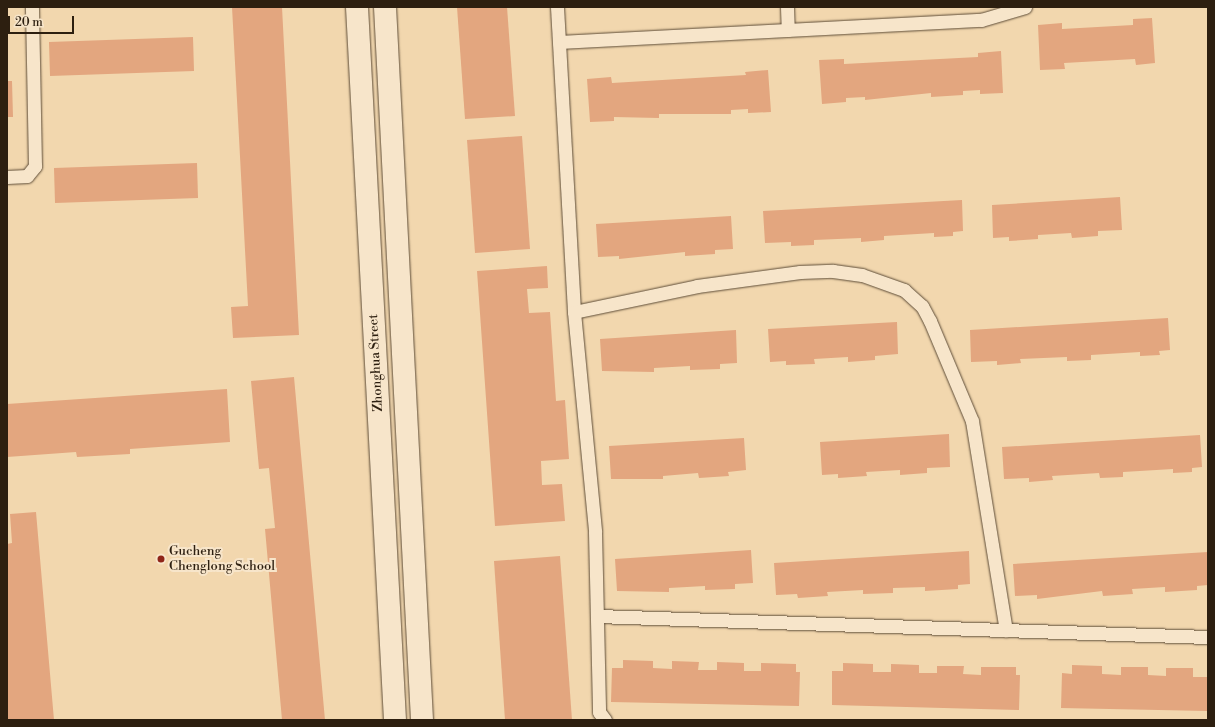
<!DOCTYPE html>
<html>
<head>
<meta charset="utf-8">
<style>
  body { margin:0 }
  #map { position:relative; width:1215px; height:727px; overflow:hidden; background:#f2d7ae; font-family:"Libre Bodoni",serif }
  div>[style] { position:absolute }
  .building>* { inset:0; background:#e3a67f }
  .roads { filter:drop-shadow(0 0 1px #5e4d38) drop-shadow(0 0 1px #5e4d38) }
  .lane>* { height:13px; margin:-6.5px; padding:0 6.5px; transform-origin:6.5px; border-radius:6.5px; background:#f7e5ca }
  .secondary>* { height:22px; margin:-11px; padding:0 11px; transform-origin:11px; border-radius:11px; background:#f7e5ca }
  .dots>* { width:11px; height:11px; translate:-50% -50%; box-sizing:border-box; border:2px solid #f7e5ca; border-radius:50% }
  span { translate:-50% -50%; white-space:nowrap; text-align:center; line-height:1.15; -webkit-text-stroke:4px #f7e5ca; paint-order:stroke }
  .street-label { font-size:13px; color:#2d1f10 }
  .poi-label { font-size:13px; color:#2d1f10 }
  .left { translate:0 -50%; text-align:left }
  .frame { position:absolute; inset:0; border:8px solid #2d1f10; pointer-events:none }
  .scale { position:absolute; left:8px; top:16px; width:66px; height:18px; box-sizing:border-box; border:2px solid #2d1f10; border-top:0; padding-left:5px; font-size:12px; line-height:14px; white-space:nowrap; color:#2d1f10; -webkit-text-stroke:3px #f7e5ca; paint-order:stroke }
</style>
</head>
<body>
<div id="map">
  <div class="building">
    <div style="clip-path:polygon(232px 7px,282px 7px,299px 335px,233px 338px,231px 307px,248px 306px)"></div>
    <div style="clip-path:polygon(457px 7px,507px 7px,515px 116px,465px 119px)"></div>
    <div style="clip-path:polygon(1152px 18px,1155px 63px,1136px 65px,1135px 59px,1064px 63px,1065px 69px,1040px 70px,1038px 25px,1062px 23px,1062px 29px,1133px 25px,1133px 19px)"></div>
    <div style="clip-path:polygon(193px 37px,194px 71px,50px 76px,49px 42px)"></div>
    <div style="clip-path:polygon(1001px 51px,1003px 93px,980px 94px,980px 90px,963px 91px,963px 95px,931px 97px,931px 93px,865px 100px,865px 97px,846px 98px,846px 102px,822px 104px,819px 60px,844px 59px,844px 64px,978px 57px,978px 53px)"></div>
    <div style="clip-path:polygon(768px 70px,771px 112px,748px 113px,748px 109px,731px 110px,731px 114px,659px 114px,659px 118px,614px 117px,614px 121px,590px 122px,587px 79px,611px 77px,612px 83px,746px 75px,745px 72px)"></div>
    <div style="clip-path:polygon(7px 81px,12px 81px,13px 117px,7px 117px)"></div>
    <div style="clip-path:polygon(522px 136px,530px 249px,475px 253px,467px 140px)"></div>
    <div style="clip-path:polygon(197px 163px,198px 198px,55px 203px,54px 168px)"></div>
    <div style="clip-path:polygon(1120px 197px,1122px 230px,1098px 231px,1098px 236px,1072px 238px,1071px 233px,1038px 235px,1038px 239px,1009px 241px,1009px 237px,993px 238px,992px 205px)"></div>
    <div style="clip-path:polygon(962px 200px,963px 231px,953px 232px,953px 236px,934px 237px,934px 233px,884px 236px,884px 240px,861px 242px,861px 238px,814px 240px,814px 245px,791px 246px,791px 242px,765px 243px,763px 211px)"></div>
    <div style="clip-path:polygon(731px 216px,733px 249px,715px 250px,715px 254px,685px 256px,685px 252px,619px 259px,619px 256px,598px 257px,596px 224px)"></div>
    <div style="clip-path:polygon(547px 266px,548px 288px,527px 289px,529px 313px,550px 312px,556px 401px,565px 400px,569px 459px,541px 461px,542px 485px,562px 484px,565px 521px,495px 526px,477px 271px)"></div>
    <div style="clip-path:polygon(1168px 318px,1170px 350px,1159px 351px,1160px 355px,1140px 356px,1140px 352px,1091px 355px,1091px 360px,1067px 361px,1067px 357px,1020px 359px,1021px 363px,997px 365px,997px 361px,971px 362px,970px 330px)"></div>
    <div style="clip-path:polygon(897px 322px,898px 354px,875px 356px,875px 360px,848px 362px,848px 357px,814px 359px,815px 364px,786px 365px,786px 361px,770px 362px,768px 329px)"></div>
    <div style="clip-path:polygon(736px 330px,737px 363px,720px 364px,720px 369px,690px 370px,690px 366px,654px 368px,654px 372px,602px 371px,600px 339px)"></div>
    <div style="clip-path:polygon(294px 377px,325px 720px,282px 720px,265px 529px,275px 528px,269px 468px,259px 469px,251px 381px)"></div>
    <div style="clip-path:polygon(227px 389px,230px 442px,130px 449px,130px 454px,77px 457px,76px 452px,7px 457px,7px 404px)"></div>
    <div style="clip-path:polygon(949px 434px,950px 467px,927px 468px,927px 473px,900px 475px,900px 470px,866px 472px,867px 476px,838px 478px,838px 474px,822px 475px,820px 442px)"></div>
    <div style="clip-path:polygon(1200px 435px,1202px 467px,1192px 468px,1192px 472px,1173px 473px,1173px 469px,1123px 472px,1123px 477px,1100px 478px,1099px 473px,1052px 476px,1053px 480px,1029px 482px,1029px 478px,1004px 479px,1002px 447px)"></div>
    <div style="clip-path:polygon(744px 438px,746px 470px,728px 472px,729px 476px,699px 478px,698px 473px,663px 476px,663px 479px,611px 479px,609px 446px)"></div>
    <div style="clip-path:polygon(36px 512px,54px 720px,7px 720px,7px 544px,12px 543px,10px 514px)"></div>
    <div style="clip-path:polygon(751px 550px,753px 583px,735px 584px,735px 589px,705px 590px,705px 586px,669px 588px,669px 592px,617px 591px,615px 559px)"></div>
    <div style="clip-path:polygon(969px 551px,970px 584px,958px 585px,958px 589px,925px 591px,925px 587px,893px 588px,893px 593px,863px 594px,863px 590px,827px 592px,828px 596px,798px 598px,797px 594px,776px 595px,774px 563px)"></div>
    <div style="clip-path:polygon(1208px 552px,1208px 585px,1197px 586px,1197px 590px,1165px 592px,1165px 587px,1132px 589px,1133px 594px,1103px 596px,1102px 591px,1037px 599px,1037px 595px,1015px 596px,1013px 564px)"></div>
    <div style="clip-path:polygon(560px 556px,572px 720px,505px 720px,494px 561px)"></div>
    <div style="clip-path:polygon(623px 660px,653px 661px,653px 668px,672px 669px,672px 661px,699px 662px,698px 670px,717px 670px,717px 662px,744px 663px,744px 671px,761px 671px,761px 663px,796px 664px,796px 672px,800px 672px,799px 706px,611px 702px,612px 668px,623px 668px)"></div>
    <div style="clip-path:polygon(843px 663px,873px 664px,873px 672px,891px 672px,891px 664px,919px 665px,919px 673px,937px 673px,937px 666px,964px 666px,963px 674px,981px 675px,981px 667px,1016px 667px,1016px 675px,1020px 675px,1019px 710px,832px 705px,832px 671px,843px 671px)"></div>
    <div style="clip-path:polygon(1072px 665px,1102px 666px,1102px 674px,1121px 675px,1121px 667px,1148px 667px,1148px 675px,1166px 676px,1166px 668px,1193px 668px,1193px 677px,1208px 677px,1207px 711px,1061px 708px,1062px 673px,1072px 674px)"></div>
  </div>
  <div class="roads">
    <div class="lane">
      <div style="left:557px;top:7px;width:305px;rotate:86.8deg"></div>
      <div style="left:574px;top:312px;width:221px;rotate:84.5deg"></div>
      <div style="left:595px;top:532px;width:180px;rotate:88.7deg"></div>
      <div style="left:599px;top:712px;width:10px;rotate:53deg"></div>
      <div style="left:787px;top:7px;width:23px;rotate:88deg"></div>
      <div style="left:559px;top:42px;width:423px;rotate:-3deg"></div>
      <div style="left:981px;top:20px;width:46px;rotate:-16.5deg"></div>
      <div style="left:7px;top:177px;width:20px;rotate:-3deg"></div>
      <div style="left:27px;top:176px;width:13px;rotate:-51deg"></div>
      <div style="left:35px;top:166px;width:159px;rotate:-91.1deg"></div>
      <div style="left:574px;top:312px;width:126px;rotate:-11.9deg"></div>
      <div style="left:697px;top:286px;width:104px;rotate:-7.7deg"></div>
      <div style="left:800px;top:272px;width:33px;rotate:-2deg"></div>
      <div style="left:833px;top:271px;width:29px;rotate:8deg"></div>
      <div style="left:862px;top:275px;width:45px;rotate:19.7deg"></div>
      <div style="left:904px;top:290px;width:24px;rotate:42deg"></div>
      <div style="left:922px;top:306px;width:17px;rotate:62deg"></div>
      <div style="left:930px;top:321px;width:108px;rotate:67.2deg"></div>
      <div style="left:972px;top:421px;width:212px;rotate:80.8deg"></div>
      <div style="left:597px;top:616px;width:611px;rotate:1.97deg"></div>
    </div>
    <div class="secondary">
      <div style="left:357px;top:7px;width:714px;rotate:86.95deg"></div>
      <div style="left:385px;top:7px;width:714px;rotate:87.03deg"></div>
    </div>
  </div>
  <div class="dots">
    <div style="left:161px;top:559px;background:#8f2418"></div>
  </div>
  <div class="street-label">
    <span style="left:376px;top:363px;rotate:-93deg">Zhonghua Street</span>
  </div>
  <div class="poi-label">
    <span class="left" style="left:169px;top:559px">Gucheng<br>Chenglong School</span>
  </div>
  <div class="frame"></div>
  <div class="scale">20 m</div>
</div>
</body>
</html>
